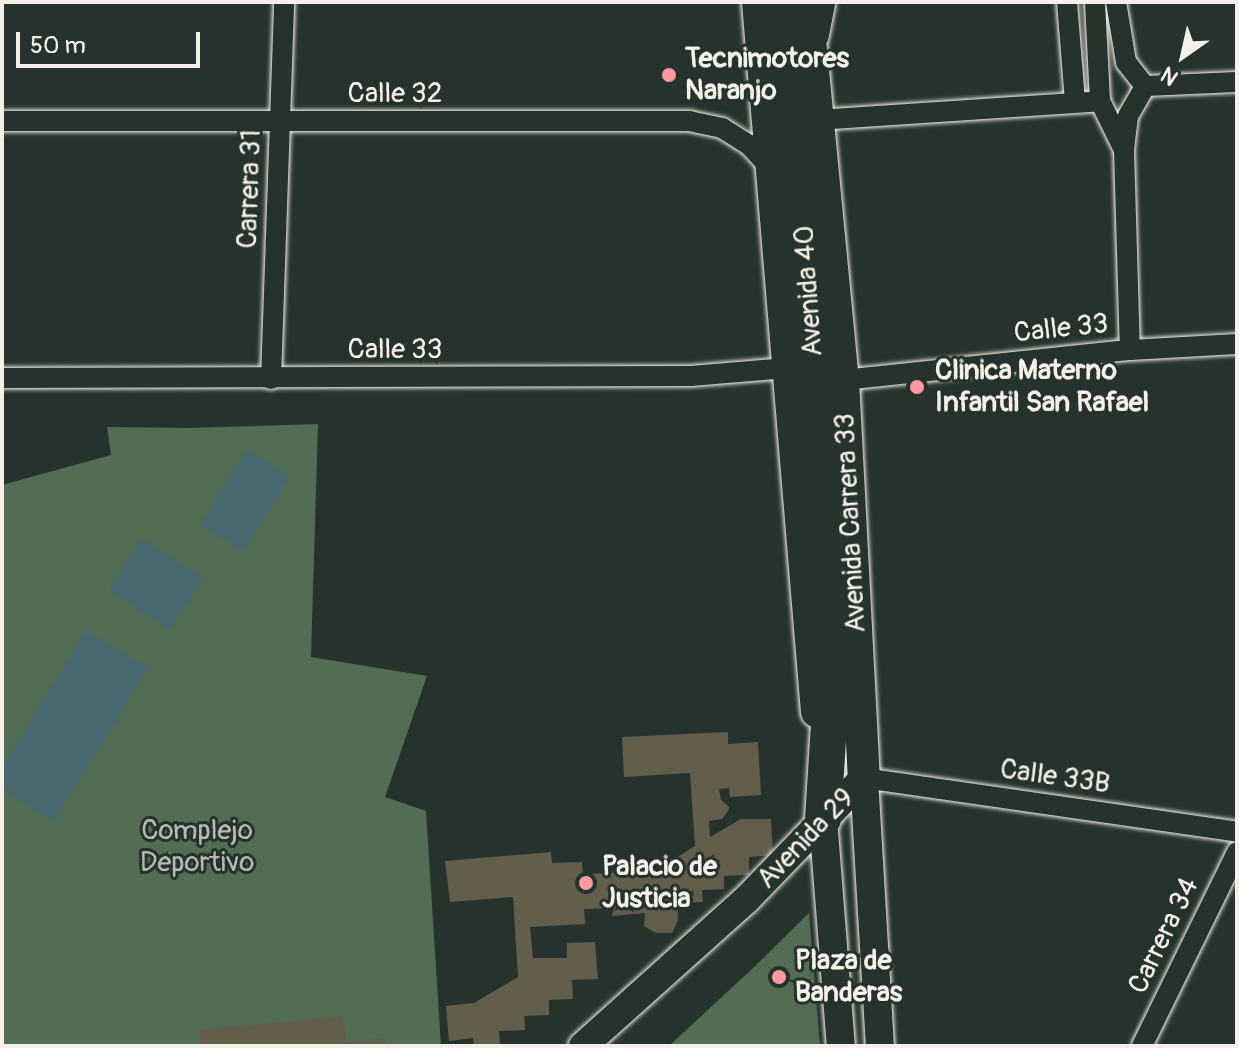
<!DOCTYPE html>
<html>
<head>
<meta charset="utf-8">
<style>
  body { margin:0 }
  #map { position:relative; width:1239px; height:1048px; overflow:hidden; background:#26332d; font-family:Pangolin,sans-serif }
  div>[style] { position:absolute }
  .green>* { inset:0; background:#526d54 }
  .water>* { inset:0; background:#48696f }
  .building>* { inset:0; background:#635e4c }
  .roads { filter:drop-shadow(0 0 2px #f4f1e8) drop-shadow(0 0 2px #f4f1e8) }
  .street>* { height:20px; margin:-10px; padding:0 10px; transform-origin:10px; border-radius:10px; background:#26332d }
  .secondary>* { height:28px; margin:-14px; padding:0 14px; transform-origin:14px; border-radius:14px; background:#26332d }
  .primary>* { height:32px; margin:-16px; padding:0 16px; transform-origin:16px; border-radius:16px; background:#26332d }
  .highway>* { height:36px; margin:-18px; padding:0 18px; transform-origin:18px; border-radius:18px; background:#26332d }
  .dots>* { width:22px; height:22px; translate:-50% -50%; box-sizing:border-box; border:4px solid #26332d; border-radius:50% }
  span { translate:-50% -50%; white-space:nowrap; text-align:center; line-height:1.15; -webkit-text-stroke:6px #26332d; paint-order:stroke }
  .poi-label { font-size:28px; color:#f4f1e8; font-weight:700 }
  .left { translate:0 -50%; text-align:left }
  .street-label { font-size:28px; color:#f4f1e8 }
  .park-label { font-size:28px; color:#b3bcad }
  .frame { position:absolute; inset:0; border:4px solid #f4f1e8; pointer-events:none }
  .north { position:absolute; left:1143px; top:16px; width:80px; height:80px; -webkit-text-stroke:6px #26332d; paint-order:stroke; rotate:214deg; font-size:22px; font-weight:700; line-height:32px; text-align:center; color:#f4f1e8 }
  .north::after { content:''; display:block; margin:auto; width:28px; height:36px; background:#f4f1e8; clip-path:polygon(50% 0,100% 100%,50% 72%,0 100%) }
  .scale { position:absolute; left:16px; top:32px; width:184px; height:36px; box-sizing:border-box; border:4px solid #f4f1e8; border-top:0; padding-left:10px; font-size:24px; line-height:28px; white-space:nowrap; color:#f4f1e8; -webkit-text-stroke:6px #26332d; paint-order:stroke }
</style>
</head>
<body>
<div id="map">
  <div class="green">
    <div style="clip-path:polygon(318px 424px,311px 657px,427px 676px,385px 797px,426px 811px,441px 1046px,2px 1046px,2px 485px,111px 455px,107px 427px,188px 428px)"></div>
    <div style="clip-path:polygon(809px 913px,820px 1046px,669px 1046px,752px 969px)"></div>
  </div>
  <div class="water">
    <div style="clip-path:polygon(247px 449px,290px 477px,243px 552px,200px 524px)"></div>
    <div style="clip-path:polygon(142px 538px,204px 579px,170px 630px,109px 590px)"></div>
    <div style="clip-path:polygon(86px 630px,148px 668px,54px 822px,2px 790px,2px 768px)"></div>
  </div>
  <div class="building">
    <div style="clip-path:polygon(728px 732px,728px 744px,758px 742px,761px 795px,730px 797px,729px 788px,719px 789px,721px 800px,729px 807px,728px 811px,722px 819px,709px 821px,710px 837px,741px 819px,771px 819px,773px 855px,749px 857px,749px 875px,724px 876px,724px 889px,702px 890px,703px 902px,677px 903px,678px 920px,672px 933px,656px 933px,644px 926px,645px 913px,612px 916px,614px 908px,584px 909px,585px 924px,530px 927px,533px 958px,567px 958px,567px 943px,595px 942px,598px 979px,572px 980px,573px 999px,549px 1000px,549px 1015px,524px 1016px,525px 1030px,499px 1031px,500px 1044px,474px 1046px,473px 1038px,449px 1041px,446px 1006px,474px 1003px,518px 977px,513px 897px,450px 902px,445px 861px,551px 852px,552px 863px,582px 862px,583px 874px,655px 871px,695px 846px,690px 773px,624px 777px,622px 737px)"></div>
    <div style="clip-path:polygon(343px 1016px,346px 1042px,385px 1038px,386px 1046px,201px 1046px,199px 1030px)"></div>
  </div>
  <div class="roads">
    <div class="street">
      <div style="left:1067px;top:2px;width:100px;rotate:85.4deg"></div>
      <div style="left:1095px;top:2px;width:99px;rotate:87.1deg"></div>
      <div style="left:1100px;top:101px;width:55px;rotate:63.9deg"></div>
      <div style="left:1124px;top:150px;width:200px;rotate:88.3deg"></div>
      <div style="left:1116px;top:2px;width:61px;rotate:80.5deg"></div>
      <div style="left:1126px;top:62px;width:31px;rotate:52deg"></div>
      <div style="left:1145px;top:86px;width:92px;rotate:-2.5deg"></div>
      <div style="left:817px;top:120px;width:284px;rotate:-3.8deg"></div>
      <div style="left:2px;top:121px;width:687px"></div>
      <div style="left:689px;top:121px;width:34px;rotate:12deg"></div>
      <div style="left:722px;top:128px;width:32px;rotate:32deg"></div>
      <div style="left:749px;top:145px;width:34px;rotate:47deg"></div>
      <div style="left:1124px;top:149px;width:33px;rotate:-83deg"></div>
      <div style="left:1128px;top:116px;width:34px;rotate:-60deg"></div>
      <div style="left:2px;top:378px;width:689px;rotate:-0.17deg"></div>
      <div style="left:691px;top:376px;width:96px;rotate:-4.8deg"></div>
      <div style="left:271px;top:379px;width:377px;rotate:-88deg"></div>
      <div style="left:843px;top:380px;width:289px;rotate:-6deg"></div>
      <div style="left:1130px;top:350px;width:107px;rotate:-3.2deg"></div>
      <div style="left:864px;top:778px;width:377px;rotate:8.2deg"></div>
      <div style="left:1142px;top:1046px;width:216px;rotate:-63.9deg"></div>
    </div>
    <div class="secondary">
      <div style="left:864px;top:778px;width:268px;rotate:86.6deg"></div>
      <div style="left:823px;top:819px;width:228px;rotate:85.5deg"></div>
      <div style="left:583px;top:1046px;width:220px;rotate:-41.9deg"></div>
      <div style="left:747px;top:899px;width:168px;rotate:-46deg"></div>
    </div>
    <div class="primary">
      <div style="left:758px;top:2px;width:712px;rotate:85.25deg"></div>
      <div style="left:807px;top:8px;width:374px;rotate:84.5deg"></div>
      <div style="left:843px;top:380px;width:399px;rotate:87deg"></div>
    </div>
    <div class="highway">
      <div style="left:790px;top:2px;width:578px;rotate:86.13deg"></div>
      <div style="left:829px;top:579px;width:145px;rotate:90deg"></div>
      <div style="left:829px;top:724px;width:95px;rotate:93.6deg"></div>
      <div style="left:811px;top:34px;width:33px;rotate:-79deg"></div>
    </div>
  </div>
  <div class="dots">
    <div style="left:669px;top:75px;background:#ff9aa2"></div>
    <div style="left:917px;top:387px;background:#ff9aa2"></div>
    <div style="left:586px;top:883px;background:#ff9aa2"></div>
    <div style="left:779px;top:977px;background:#ff9aa2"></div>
  </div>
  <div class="poi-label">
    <span class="left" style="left:685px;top:75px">Tecnimotores<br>Naranjo</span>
    <span class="left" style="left:935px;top:387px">Clinica Materno<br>Infantil San Rafael</span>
    <span class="left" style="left:602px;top:883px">Palacio de<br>Justicia</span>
    <span class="left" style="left:795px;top:977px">Plaza de<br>Banderas</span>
  </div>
  <div class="street-label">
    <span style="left:395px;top:94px">Calle 32</span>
    <span style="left:250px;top:189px;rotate:-88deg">Carrera 31</span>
    <span style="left:809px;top:291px;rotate:-94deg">Avenida 40</span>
    <span style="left:1061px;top:329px;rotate:-6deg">Calle 33</span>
    <span style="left:395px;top:350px">Calle 33</span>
    <span style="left:851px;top:523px;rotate:-93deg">Avenida Carrera 33</span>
    <span style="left:1055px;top:777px;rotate:8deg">Calle 33B</span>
    <span style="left:806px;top:839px;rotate:-46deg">Avenida 29</span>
    <span style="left:1164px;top:936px;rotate:-64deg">Carrera 34</span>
  </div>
  <div class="park-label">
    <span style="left:197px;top:847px">Complejo<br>Deportivo</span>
  </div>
  <div class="frame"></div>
  <div class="north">N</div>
  <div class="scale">50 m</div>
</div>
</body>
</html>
